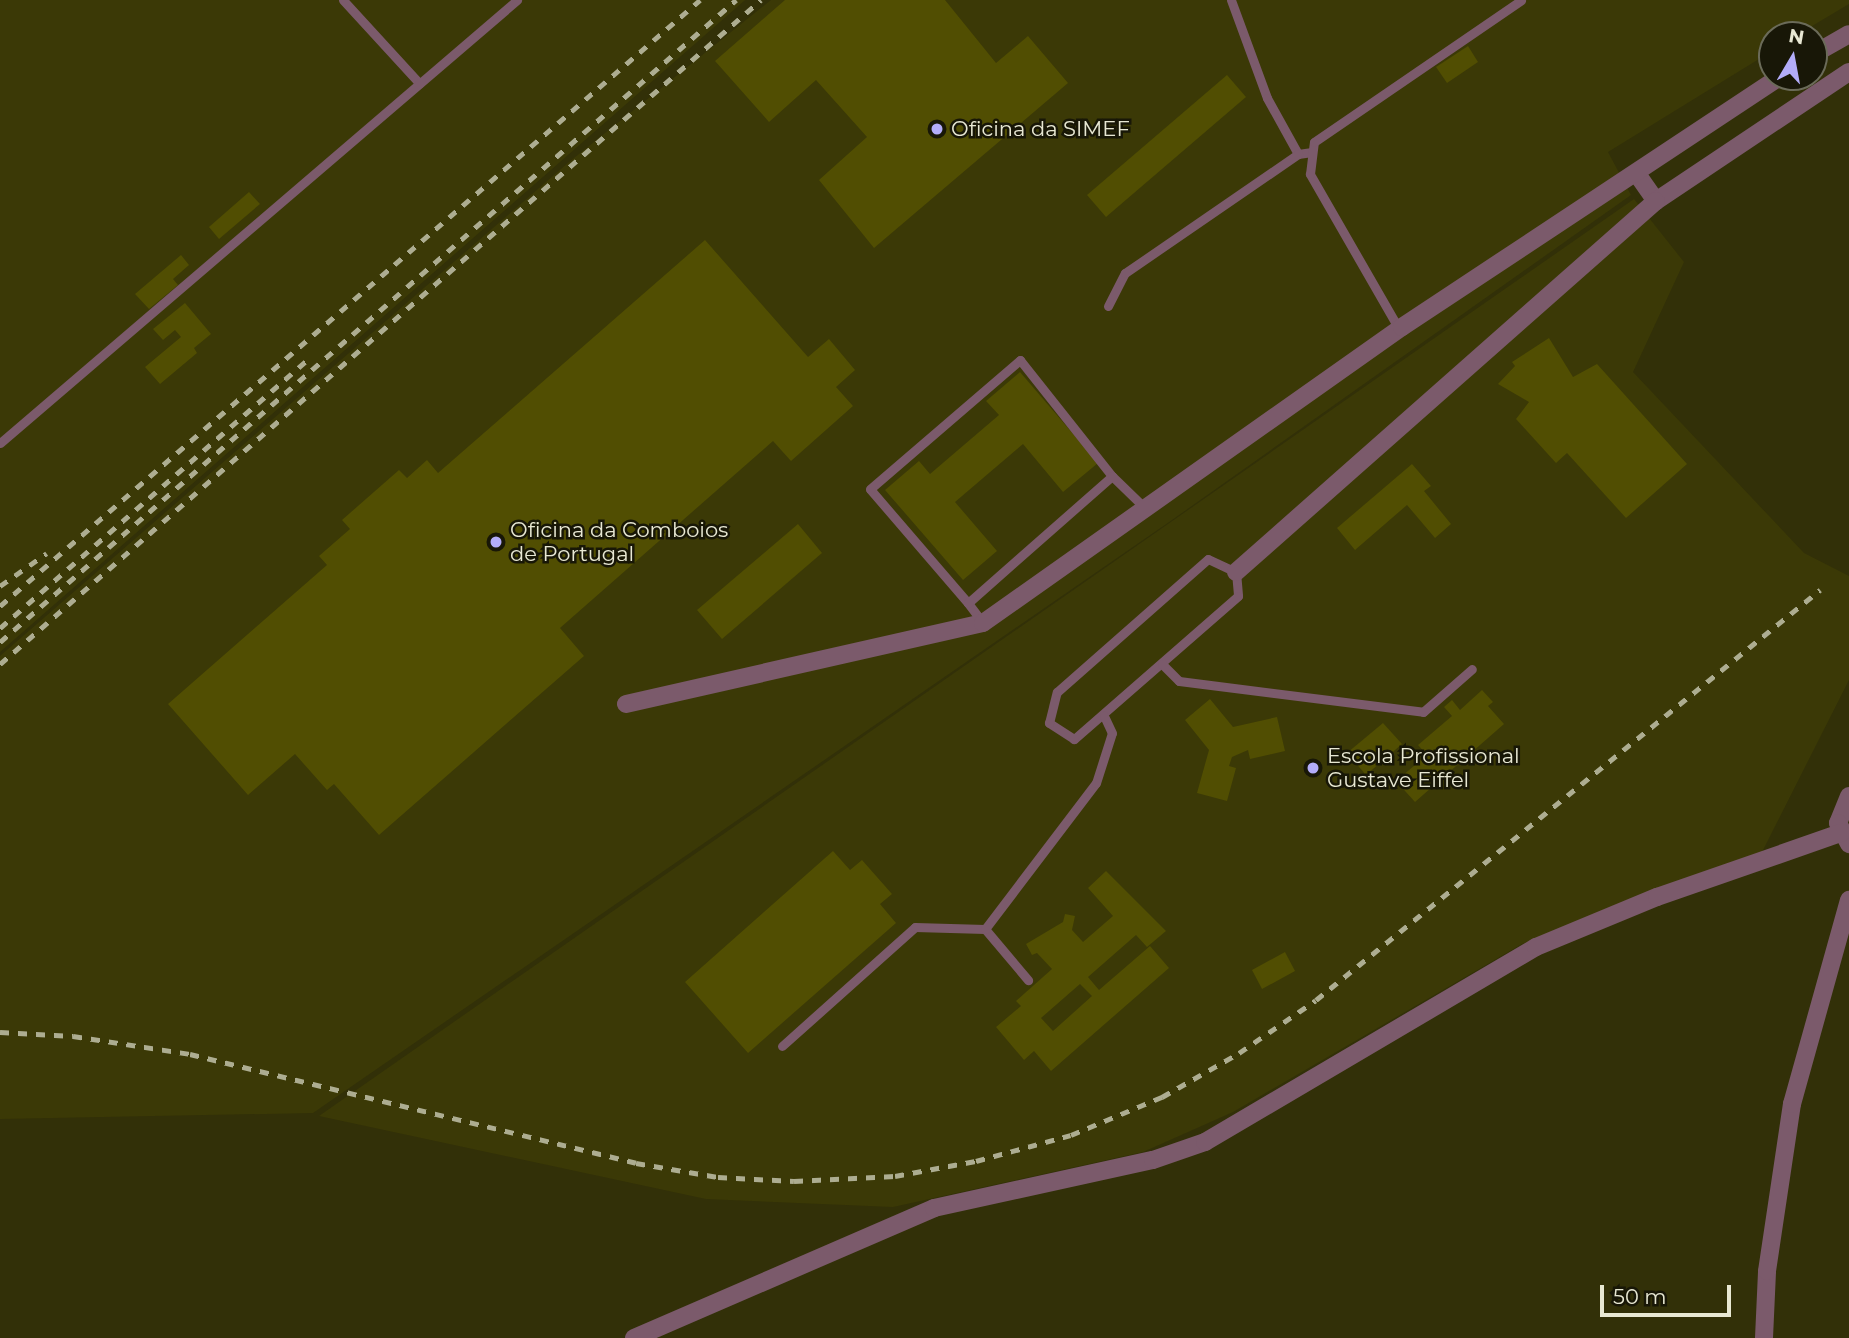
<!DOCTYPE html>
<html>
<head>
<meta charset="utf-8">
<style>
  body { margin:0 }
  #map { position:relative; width:1849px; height:1338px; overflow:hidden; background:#323008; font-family:Montserrat,sans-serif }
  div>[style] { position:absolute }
  .built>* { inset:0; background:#3b3906 }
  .building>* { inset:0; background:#514e02 }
  .service>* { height:9px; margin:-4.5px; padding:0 4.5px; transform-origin:4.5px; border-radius:4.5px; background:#7b5a6b }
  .minor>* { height:18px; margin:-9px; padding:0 9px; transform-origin:9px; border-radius:9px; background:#7b5a6b }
  .tertiary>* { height:18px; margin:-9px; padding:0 9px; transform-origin:9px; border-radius:9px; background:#7b5a6b }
  .rail>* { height:5px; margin-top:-2.5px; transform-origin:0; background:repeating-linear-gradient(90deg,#adad91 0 9px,transparent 0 18px) }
  .dots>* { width:19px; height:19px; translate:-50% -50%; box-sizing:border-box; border:4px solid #181707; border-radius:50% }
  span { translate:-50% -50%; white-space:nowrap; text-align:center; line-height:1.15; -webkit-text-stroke:5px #181707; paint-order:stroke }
  .poi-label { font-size:21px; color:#e8e8d3 }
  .left { translate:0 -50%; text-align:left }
  .north { position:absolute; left:1758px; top:21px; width:70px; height:70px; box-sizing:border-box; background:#181707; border:2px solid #6b6b59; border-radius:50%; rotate:10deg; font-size:19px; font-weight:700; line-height:28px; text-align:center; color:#e8e8d3 }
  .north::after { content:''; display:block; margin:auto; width:24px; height:32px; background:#b3adf9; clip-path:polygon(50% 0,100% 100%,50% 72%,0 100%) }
  .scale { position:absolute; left:1600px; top:1285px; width:131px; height:32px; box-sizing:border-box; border:4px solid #e8e8d3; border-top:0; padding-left:9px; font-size:21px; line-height:24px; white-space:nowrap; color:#e8e8d3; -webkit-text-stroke:5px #181707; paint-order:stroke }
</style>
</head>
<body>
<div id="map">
  <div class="built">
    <div style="clip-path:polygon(0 0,745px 0,0 652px)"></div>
    <div style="clip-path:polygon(771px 0,1849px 0,1849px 4px,1797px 35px,1772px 35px,1772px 51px,1608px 152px,1631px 195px,1172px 520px,313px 1113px,0 1119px,0 656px,569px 162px)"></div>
    <div style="clip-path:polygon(1634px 199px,1684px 262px,1633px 372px,1804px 553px,1849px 576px,1849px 680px,1760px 856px,1522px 944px,1233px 1112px,1143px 1152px,893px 1207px,706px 1199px,319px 1116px)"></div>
  </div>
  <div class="building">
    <div style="clip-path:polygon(785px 0,945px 0,996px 63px,1028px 36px,1068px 83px,874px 248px,819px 180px,867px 137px,816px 80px,769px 122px,715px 61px)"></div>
    <div style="clip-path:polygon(1468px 46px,1478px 62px,1447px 83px,1436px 67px)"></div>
    <div style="clip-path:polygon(1227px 75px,1246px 97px,1106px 217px,1087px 195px)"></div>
    <div style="clip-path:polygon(249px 192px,260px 204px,219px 239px,209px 227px)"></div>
    <div style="clip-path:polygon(705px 240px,808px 357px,829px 339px,855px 370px,836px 387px,853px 406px,791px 461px,773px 441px,560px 628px,584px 656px,379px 835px,334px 784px,327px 790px,295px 754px,248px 795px,168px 704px,327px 565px,319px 556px,350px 529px,342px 520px,399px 470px,407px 478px,427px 460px,438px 473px)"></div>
    <div style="clip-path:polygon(181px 255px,189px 265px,173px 279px,178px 285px,149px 309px,135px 294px)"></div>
    <div style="clip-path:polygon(185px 303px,211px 334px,194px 348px,197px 353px,160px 384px,145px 367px,181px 337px,175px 330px,163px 340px,153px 329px)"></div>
    <div style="clip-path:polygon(1549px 338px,1573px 377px,1597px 364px,1687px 464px,1626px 518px,1567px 453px,1556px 463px,1516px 419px,1529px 402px,1498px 384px,1515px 366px,1512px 362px)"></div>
    <div style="clip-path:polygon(1020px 372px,1098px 463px,1063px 492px,1023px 444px,955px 502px,997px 551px,963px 580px,885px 490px,919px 461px,930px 474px,999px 415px,986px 401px)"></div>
    <div style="clip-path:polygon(1412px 464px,1431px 486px,1424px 491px,1451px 524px,1435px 538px,1407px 505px,1355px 550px,1337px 528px)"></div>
    <div style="clip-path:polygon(798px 524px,822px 553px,722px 639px,697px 610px)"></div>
    <div style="clip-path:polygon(1482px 690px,1493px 702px,1488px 706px,1504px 724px,1415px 802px,1396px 781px,1427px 755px,1418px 745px,1452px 716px,1444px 707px,1452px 700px,1460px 710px)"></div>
    <div style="clip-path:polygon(1210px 699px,1233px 727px,1277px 717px,1285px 751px,1250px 759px,1248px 750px,1232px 757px,1229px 766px,1236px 768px,1227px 801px,1197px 793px,1209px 750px,1185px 720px)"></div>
    <div style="clip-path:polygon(1383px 723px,1402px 744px,1366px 775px,1347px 753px)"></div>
    <div style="clip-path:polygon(833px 851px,850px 870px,862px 860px,892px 894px,880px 904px,896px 923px,748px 1053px,685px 982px)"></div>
    <div style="clip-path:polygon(evenodd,1106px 871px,1166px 931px,1147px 947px,1136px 935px,1088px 977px,1099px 990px,1150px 946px,1169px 968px,1051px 1071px,1034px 1051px,1024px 1060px,996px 1027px,1021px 1006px,1016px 1001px,1052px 969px,1037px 953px,1032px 955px,1026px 944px,1063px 922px,1065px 914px,1075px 916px,1072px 930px,1083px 942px,1113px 916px,1088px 888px,1106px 871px,1080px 984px,1092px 996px,1053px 1031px,1041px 1018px,1080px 984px)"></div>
    <div style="clip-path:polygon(1285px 952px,1295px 971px,1262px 989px,1252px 970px)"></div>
  </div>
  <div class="service">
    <div style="left:343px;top:0;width:113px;rotate:47.5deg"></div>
    <div style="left:1231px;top:0;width:104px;rotate:69.8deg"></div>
    <div style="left:1267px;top:98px;width:64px;rotate:61deg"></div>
    <div style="left:1298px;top:154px;width:14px;rotate:-8deg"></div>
    <div style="left:1108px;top:306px;width:37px;rotate:-63deg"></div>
    <div style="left:1125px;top:273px;width:210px;rotate:-34.5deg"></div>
    <div style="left:1399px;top:329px;width:179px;rotate:-119.9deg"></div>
    <div style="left:1310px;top:174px;width:32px;rotate:-83deg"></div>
    <div style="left:1314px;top:142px;width:251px;rotate:-34.4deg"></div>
    <div style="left:0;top:443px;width:681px;rotate:-40.59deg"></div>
    <div style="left:1208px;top:559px;width:31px;rotate:25deg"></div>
    <div style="left:1236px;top:572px;width:24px;rotate:85deg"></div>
    <div style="left:1238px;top:596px;width:218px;rotate:138.9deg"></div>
    <div style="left:1074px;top:739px;width:30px;rotate:-147deg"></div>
    <div style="left:1049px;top:723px;width:32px;rotate:-76deg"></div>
    <div style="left:1057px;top:692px;width:201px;rotate:-41.4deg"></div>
    <div style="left:968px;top:603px;width:150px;rotate:-130.7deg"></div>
    <div style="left:870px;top:489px;width:198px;rotate:-40.7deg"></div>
    <div style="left:1020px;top:360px;width:148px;rotate:51.6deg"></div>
    <div style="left:983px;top:623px;width:25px;rotate:-127deg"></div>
    <div style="left:968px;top:603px;width:192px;rotate:-41.4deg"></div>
    <div style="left:1112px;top:476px;width:43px;rotate:44.1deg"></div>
    <div style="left:1162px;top:664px;width:24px;rotate:45deg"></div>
    <div style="left:1179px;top:681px;width:246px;rotate:7.2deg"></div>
    <div style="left:1423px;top:712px;width:65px;rotate:-41.3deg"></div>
    <div style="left:985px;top:929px;width:67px;rotate:49.9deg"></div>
    <div style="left:782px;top:1046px;width:178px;rotate:-41.8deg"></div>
    <div style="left:915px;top:927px;width:70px;rotate:1.6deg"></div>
    <div style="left:985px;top:929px;width:183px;rotate:-52.8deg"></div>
    <div style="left:1096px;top:783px;width:52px;rotate:-72.3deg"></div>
    <div style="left:1112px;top:733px;width:19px;rotate:-115deg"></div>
  </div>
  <div class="minor">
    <div style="left:1814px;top:54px;width:40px;rotate:-29.7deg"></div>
    <div style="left:1637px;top:174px;width:33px;rotate:55deg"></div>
    <div style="left:1656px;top:201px;width:232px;rotate:-33.8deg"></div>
    <div style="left:1236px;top:572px;width:560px;rotate:-41.46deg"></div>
    <div style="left:626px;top:704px;width:366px;rotate:-12.8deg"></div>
    <div style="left:983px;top:623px;width:513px;rotate:-35.24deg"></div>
    <div style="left:1402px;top:327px;width:452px;rotate:-33.5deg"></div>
  </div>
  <div class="tertiary">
    <div style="left:1849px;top:796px;width:29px;rotate:112deg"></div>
    <div style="left:1838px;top:823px;width:24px;rotate:62deg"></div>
    <div style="left:634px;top:1338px;width:327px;rotate:-23.4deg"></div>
    <div style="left:934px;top:1208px;width:224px;rotate:-12.4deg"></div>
    <div style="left:1153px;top:1160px;width:55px;rotate:-19.1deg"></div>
    <div style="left:1205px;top:1142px;width:384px;rotate:-30.5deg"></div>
    <div style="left:1536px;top:947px;width:131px;rotate:-22.5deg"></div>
    <div style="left:1657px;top:897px;width:195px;rotate:-19.2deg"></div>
    <div style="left:1764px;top:1338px;width:67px;rotate:-87.4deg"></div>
    <div style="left:1767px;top:1271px;width:169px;rotate:-81.5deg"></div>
    <div style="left:1792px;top:1104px;width:212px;rotate:-74.4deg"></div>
  </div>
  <div class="rail">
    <div style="left:0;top:586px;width:57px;rotate:-35.1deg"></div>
    <div style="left:0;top:606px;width:926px;rotate:-40.88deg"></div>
    <div style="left:0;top:628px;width:406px;rotate:-41.1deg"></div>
    <div style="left:0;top:642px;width:977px;rotate:-41.1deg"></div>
    <div style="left:0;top:664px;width:1010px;rotate:-41.11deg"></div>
    <div style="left:0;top:1032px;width:73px;rotate:3.1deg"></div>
    <div style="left:73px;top:1036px;width:118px;rotate:8.7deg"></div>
    <div style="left:190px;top:1054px;width:459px;rotate:13.7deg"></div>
    <div style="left:636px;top:1163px;width:83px;rotate:9.7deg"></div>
    <div style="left:718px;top:1177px;width:76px;rotate:3deg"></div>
    <div style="left:794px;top:1181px;width:101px;rotate:-2.8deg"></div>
    <div style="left:895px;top:1176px;width:82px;rotate:-10.5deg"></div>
    <div style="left:976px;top:1161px;width:98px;rotate:-15.3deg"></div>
    <div style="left:1071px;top:1135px;width:99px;rotate:-22.7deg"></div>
    <div style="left:1162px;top:1097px;width:89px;rotate:-29.7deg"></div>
    <div style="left:1239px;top:1053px;width:93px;rotate:-34.5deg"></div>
    <div style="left:1316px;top:1000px;width:650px;rotate:-39.13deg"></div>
  </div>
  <div class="dots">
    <div style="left:937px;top:129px;background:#b3adf9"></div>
    <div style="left:496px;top:542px;background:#b3adf9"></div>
    <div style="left:1313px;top:768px;background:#b3adf9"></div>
  </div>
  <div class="poi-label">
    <span class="left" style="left:951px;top:129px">Oficina da SIMEF</span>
    <span class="left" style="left:510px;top:542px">Oficina da Comboios<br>de Portugal</span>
    <span class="left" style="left:1327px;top:768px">Escola Profissional<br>Gustave Eiffel</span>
  </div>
  <div class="north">N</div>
  <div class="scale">50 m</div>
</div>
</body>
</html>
